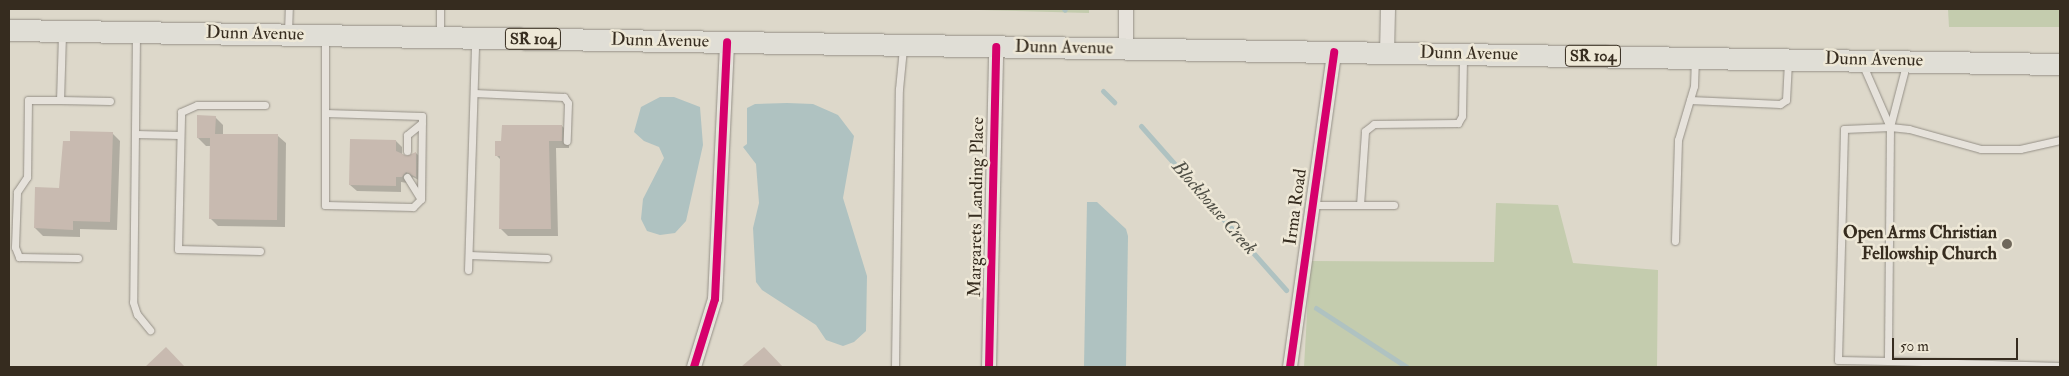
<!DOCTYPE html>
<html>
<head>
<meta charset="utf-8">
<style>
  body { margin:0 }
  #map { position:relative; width:2069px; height:376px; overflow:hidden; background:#ddd8ca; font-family:"IM FELL Double Pica",serif }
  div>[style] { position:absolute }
  .green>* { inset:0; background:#c4ccae }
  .water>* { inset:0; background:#afc2c1 }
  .shadow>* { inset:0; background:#0003 }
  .stream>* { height:5px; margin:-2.5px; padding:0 2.5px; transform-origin:2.5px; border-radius:2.5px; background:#afc2c1 }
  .building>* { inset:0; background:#c8bab0 }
  .roads { filter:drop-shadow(0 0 1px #959087) drop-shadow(0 0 1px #959087) }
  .service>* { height:7px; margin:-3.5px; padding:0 3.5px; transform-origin:3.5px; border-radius:3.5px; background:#e6e2db }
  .minor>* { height:14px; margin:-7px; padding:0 7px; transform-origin:7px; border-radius:7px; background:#e6e2db }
  .primary>* { height:21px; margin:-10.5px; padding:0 10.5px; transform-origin:10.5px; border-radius:10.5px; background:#e0ded6 }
  .cycleway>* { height:8px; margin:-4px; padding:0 4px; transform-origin:4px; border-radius:4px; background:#d6006c }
  .dots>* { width:14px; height:14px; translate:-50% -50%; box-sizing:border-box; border:2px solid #eee8d7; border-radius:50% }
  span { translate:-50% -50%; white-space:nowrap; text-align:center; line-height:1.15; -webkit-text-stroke:5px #eee8d7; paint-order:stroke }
  .shield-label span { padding:1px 4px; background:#eee8d7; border:1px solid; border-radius:4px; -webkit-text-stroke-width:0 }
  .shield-label { font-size:16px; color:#362c1f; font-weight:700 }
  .street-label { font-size:18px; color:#362c1f }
  .poi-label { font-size:18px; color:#362c1f; font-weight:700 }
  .right { translate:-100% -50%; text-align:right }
  .water-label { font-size:19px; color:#4f4f46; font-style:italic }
  .frame { position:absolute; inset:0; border:10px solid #362c1f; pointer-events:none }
  .scale { position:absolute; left:1892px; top:338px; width:126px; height:22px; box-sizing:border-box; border:2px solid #362c1f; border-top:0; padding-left:6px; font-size:15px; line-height:18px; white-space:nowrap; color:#362c1f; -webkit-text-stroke:4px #eee8d7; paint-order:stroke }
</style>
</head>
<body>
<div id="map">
  <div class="green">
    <div style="clip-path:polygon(941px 9px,1089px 9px,1089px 13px)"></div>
    <div style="clip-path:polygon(1948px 9px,2060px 9px,2060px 27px,1949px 27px)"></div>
    <div style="clip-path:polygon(1496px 203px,1558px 205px,1573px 263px,1658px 270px,1657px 367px,1304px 367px,1310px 261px,1494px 262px)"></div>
  </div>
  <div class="water">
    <div style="clip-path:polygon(660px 97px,674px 97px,700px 107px,703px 145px,686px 221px,675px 233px,660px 235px,647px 231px,641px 219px,643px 199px,664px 158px,659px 147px,644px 141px,634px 132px,641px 107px)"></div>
    <div style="clip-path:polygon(787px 103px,813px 104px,838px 115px,854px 136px,843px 198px,867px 276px,866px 331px,854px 342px,843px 346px,826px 340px,816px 325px,762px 290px,756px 282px,753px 228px,759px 203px,756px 164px,743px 147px,747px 144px,747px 108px,755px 104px)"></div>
    <div style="clip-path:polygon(1087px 202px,1097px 202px,1126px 229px,1128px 236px,1126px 367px,1084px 367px)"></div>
  </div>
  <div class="shadow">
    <div style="clip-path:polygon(215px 117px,223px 125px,223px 135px,278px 136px,286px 143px,285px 227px,218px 226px,210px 218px,211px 146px,206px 146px,198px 138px)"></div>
    <div style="clip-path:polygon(562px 126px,569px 133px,569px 148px,556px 148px,558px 236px,508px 236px,500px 228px,502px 161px,497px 156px)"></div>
    <div style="clip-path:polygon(112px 133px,120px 141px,117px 230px,80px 229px,80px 237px,43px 236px,35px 228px,60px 189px)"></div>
    <div style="clip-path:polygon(396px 141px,402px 147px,402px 155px,407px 158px,416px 153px,422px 159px,422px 182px,413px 177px,408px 183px,401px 182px,401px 192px,357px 191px,350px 185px)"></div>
  </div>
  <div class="stream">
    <div style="left:1064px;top:9px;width:1px;rotate:45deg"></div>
    <div style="left:1103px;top:91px;width:16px;rotate:45deg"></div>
    <div style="left:1141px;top:126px;width:219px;rotate:48.5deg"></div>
    <div style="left:1316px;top:308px;width:108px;rotate:33deg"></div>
  </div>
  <div class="building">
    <div style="clip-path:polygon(197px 115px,216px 116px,215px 134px,278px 134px,277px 220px,209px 219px,210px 138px,197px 138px)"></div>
    <div style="clip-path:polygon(502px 125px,562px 125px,562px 141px,549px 141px,551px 229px,499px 229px,500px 156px,495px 156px,495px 141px,501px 141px)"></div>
    <div style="clip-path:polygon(70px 131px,113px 132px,110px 222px,73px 221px,73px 230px,34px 228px,35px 187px,59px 188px,63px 141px,70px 141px)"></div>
    <div style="clip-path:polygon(350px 139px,396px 140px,396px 151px,407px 156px,416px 152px,416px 177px,406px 172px,402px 177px,396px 177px,396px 186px,349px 185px)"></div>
    <div style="clip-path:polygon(166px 347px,185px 367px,145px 367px)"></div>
    <div style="clip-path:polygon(764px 347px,783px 367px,741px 367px)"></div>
  </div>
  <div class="roads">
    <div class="service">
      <div style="left:288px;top:32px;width:23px;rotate:-88deg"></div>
      <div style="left:62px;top:34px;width:66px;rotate:91.7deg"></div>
      <div style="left:60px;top:100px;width:32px;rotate:180deg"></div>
      <div style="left:28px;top:100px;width:77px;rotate:90.7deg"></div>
      <div style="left:27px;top:177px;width:18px;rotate:124deg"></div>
      <div style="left:17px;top:192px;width:55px;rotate:92.1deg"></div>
      <div style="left:15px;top:247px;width:11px;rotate:68deg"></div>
      <div style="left:19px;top:257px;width:59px;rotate:1deg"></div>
      <div style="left:440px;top:34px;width:25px;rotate:-90deg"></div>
      <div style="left:136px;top:35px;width:267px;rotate:90.6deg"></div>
      <div style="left:133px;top:302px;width:13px;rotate:72deg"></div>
      <div style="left:137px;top:314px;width:21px;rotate:51deg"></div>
      <div style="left:325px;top:38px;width:167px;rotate:90deg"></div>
      <div style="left:325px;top:205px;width:88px;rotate:1.3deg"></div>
      <div style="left:413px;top:207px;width:11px;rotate:-45deg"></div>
      <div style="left:421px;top:199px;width:83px;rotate:-89.3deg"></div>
      <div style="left:422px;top:116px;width:97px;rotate:-178.2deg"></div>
      <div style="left:1862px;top:63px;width:70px;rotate:66.4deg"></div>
      <div style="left:1906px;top:65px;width:64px;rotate:104.5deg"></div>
      <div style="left:1890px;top:127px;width:234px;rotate:90.5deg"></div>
      <div style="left:1888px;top:361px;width:50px;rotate:-178.9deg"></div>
      <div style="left:1838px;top:360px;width:231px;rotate:-88.5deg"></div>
      <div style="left:1844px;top:129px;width:46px;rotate:-2.5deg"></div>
      <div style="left:1890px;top:127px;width:19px;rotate:6deg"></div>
      <div style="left:1909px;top:129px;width:75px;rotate:15.5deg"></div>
      <div style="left:1981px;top:149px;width:39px"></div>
      <div style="left:2020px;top:149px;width:41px;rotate:-12.7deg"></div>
      <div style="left:474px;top:93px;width:90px;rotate:2.5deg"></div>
      <div style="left:564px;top:97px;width:7px;rotate:56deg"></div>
      <div style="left:568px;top:103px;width:38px;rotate:92deg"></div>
      <div style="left:60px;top:100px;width:50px;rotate:1.1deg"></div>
      <div style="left:1690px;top:100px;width:90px;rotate:2.5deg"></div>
      <div style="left:1780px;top:104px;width:7px;rotate:-34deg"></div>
      <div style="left:1786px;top:100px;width:38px;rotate:-87deg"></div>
      <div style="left:135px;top:134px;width:45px;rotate:1.3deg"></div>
      <div style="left:407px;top:151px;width:16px;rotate:-90deg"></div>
      <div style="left:407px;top:135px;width:19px;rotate:-39deg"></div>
      <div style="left:407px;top:177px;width:26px;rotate:58deg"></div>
      <div style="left:1312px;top:205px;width:82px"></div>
      <div style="left:1360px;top:205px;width:74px;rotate:-86.1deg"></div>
      <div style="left:1365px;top:131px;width:11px;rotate:-38deg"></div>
      <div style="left:1374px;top:124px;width:84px;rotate:-0.7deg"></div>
      <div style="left:1458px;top:123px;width:8px;rotate:-60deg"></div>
      <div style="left:1462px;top:116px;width:59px;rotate:-89deg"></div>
      <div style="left:1675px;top:241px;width:101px;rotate:-88.3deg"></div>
      <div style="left:1678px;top:140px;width:56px;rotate:-73.5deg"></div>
      <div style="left:1694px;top:86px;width:26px;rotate:-88deg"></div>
      <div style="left:260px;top:251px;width:82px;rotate:-178.6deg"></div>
      <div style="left:178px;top:249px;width:137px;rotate:-88.7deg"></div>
      <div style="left:181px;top:112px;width:17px;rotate:-24deg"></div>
      <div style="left:197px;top:105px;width:68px"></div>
      <div style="left:469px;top:255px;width:78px;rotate:2.2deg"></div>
      <div style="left:468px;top:270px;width:229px;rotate:-88.2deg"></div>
      <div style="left:1888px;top:361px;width:172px;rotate:1.7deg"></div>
      <div style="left:895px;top:367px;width:278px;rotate:-89.2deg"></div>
      <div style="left:899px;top:89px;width:41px;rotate:-84.4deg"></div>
    </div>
    <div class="minor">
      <div style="left:1126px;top:9px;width:40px;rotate:90deg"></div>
      <div style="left:1387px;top:53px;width:44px;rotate:-88.7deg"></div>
      <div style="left:694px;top:367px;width:71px;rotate:-72.8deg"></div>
      <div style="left:715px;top:299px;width:257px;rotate:-87.3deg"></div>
      <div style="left:989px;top:367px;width:320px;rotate:-88.7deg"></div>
      <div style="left:1290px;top:367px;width:318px;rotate:-82deg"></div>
    </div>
    <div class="primary">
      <div style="left:9px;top:30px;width:2051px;rotate:0.95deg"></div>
    </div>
  </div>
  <div class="cycleway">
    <div style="left:694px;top:367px;width:71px;rotate:-72.8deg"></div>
    <div style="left:715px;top:299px;width:257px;rotate:-87.3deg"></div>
    <div style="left:989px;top:367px;width:320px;rotate:-88.7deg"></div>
    <div style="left:1290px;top:367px;width:318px;rotate:-82deg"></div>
  </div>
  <div class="dots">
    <div style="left:2007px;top:244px;background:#70685b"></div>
  </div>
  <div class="shield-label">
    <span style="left:533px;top:39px">SR 104</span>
    <span style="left:1593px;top:56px">SR 104</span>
  </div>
  <div class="street-label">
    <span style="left:255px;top:34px;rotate:1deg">Dunn Avenue</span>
    <span style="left:660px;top:41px;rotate:1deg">Dunn Avenue</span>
    <span style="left:1064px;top:48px;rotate:1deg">Dunn Avenue</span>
    <span style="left:1469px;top:54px;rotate:1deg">Dunn Avenue</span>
    <span style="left:1874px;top:60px;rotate:1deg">Dunn Avenue</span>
    <span style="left:977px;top:207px;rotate:-89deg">Margarets Landing Place</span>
    <span style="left:1296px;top:207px;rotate:-82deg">Irma Road</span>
  </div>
  <div class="poi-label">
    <span class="right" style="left:1997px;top:244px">Open Arms Christian<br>Fellowship Church</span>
  </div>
  <div class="water-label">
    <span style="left:1214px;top:208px;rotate:49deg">Blockhouse Creek</span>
  </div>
  <div class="frame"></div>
  <div class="scale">50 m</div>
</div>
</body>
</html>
